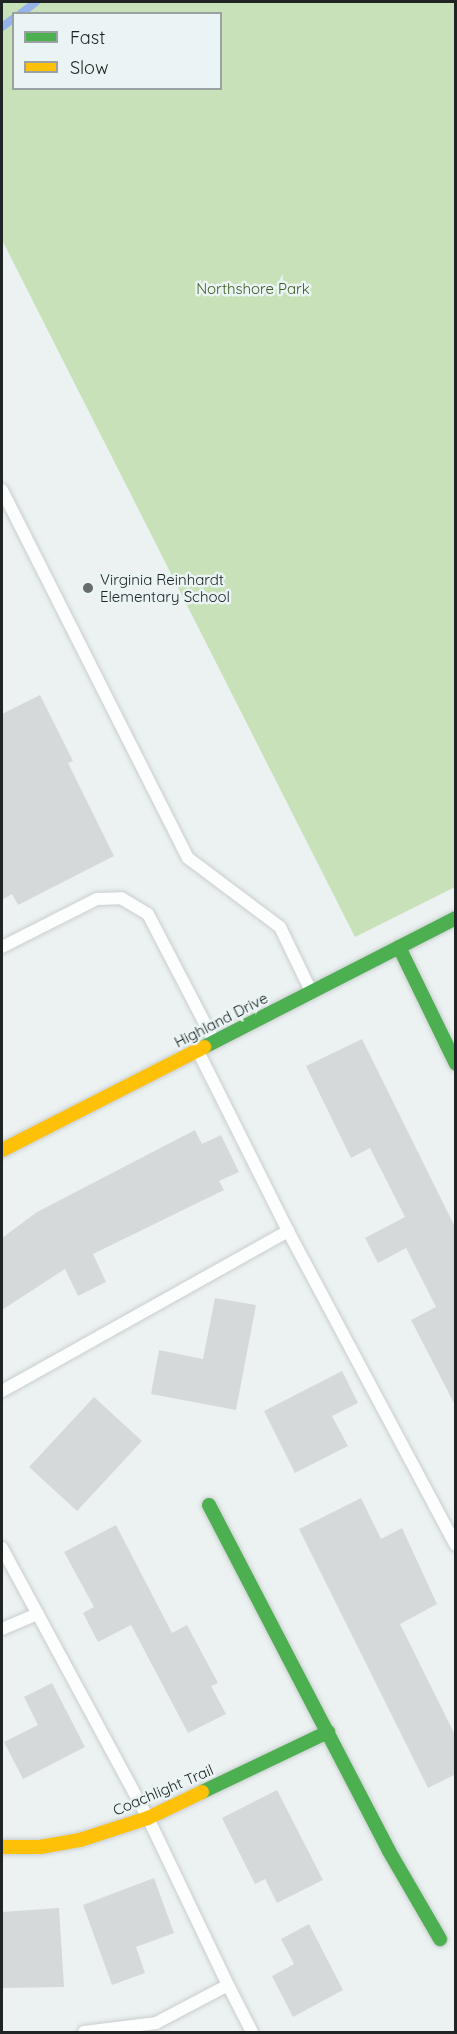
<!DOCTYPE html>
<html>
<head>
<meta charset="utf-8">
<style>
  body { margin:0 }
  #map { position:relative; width:457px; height:2034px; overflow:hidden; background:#ecf2f2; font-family:Quicksand,sans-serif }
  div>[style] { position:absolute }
  .green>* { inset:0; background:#c8e1b8 }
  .stream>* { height:8px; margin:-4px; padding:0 4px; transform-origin:4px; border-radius:4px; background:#97b3ec }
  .building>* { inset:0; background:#d5d9da }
  .roads { filter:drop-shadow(0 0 2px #c9cdce) drop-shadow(0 0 2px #c9cdce) }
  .lane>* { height:12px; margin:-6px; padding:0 6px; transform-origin:6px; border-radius:6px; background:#fcfdfd }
  .fast>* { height:14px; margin:-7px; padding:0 7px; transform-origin:7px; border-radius:7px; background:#4caf50 }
  .slow>* { height:14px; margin:-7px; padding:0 7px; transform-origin:7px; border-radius:7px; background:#ffc107 }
  .dots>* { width:16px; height:16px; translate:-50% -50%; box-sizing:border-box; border:3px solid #eaf4f4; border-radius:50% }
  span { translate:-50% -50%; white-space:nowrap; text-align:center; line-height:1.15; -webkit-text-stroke:5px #eaf4f4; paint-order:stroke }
  .park-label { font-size:15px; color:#3b5a1e }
  .poi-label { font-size:15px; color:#202424 }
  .left { translate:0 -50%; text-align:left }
  .street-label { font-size:15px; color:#202424 }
  .frame { position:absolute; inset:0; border:3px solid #202424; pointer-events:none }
  .legend { position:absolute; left:12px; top:12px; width:210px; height:78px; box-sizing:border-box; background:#eaf4f4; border:2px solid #99a1a1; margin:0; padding:8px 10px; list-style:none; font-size:18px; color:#202424 }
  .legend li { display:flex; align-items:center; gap:12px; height:30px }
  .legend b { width:30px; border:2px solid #99a1a1 }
</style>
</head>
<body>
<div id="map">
  <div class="green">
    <div style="clip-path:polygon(evenodd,2px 2px,455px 2px,455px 887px,355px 937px,2px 240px,2px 2px,14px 14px,220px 14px,220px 88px,14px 88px,14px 14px)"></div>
  </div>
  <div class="stream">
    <div style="left:20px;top:14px;width:20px;rotate:-37deg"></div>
    <div style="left:2px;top:27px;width:15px;rotate:-37deg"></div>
  </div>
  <div class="building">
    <div style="clip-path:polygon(40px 695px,73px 761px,68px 763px,114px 856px,18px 905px,12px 894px,2px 900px,2px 714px)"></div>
    <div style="clip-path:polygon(362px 1039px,456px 1229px,456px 1407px,411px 1320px,436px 1307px,406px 1248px,378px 1263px,365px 1238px,405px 1217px,370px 1148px,351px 1158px,306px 1066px)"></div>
    <div style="clip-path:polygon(195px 1130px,202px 1144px,221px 1135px,239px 1172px,219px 1181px,224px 1190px,93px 1254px,106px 1282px,78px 1296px,65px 1269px,2px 1310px,2px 1238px,37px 1212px)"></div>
    <div style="clip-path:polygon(215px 1298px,256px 1305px,236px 1410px,151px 1394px,159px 1350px,203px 1359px)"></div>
    <div style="clip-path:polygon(342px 1371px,358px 1403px,332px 1416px,348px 1446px,295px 1473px,264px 1411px)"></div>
    <div style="clip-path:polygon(94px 1397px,142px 1441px,77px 1511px,29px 1467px)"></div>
    <div style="clip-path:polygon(361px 1498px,381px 1539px,402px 1528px,437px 1604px,400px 1624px,456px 1737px,456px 1774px,428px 1788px,299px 1529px)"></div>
    <div style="clip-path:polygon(116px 1525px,172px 1633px,187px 1625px,218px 1683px,211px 1686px,226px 1714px,188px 1733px,131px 1625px,98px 1642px,83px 1613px,94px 1607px,64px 1552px)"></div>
    <div style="clip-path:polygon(52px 1683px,85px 1747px,23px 1779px,4px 1742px,38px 1725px,24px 1697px)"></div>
    <div style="clip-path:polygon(277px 1790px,323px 1880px,277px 1903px,265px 1879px,255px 1884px,222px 1818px)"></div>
    <div style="clip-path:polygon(154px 1878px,174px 1933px,136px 1947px,145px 1973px,112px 1985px,83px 1905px)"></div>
    <div style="clip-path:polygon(59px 1908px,64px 1987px,2px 1988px,2px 1912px)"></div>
    <div style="clip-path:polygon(309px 1924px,343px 1990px,293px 2017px,272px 1976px,294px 1964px,281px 1939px)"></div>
  </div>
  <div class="roads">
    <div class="lane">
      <div style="left:2px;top:490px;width:412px;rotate:63.2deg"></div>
      <div style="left:188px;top:858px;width:115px;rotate:36.9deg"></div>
      <div style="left:280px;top:927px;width:71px;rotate:64.2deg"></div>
      <div style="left:2px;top:947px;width:106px;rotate:-26.8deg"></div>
      <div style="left:97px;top:899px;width:24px;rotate:-2deg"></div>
      <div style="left:121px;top:898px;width:31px;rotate:31deg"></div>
      <div style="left:148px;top:914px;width:143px;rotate:62.5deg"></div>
      <div style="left:288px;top:1231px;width:356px;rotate:61.9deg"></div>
      <div style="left:2px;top:1391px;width:328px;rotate:-29.2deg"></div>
      <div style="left:288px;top:1231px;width:201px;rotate:-116.6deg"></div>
      <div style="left:2px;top:1548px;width:307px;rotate:61.6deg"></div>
      <div style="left:148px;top:1818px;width:185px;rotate:64.4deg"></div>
      <div style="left:2px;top:1629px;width:39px;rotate:-23deg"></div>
      <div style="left:84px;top:2032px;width:73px;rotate:-7.1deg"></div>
      <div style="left:156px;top:2023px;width:81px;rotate:-27.8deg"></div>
      <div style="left:228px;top:1985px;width:53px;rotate:62.9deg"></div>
    </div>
    <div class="fast">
      <div style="left:399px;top:947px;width:130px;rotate:64deg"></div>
      <div style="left:204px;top:1047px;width:283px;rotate:-27.1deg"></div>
      <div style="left:209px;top:1505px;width:390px;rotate:62.5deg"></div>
      <div style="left:389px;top:1851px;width:102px;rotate:59.9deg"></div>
      <div style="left:202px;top:1792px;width:140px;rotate:-25.5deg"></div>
    </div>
    <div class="slow">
      <div style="left:2px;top:1150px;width:227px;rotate:-27deg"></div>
      <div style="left:2px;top:1847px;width:38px"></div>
      <div style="left:40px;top:1847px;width:41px;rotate:-9.9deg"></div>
      <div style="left:80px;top:1840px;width:71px;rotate:-17.9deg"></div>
      <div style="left:148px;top:1818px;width:60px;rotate:-25.7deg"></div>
    </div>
  </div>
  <div class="dots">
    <div style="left:88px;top:588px;background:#676c6c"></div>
  </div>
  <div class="park-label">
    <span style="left:253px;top:289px">Northshore Park</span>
  </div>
  <div class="poi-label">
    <span class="left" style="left:100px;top:588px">Virginia Reinhardt<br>Elementary School</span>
  </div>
  <div class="street-label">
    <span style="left:221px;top:1020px;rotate:-27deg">Highland Drive</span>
    <span style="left:163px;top:1790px;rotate:-23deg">Coachlight Trail</span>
  </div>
  <div class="frame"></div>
  <ul class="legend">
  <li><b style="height:8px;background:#4caf50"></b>Fast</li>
  <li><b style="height:8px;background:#ffc107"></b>Slow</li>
  </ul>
</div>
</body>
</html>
